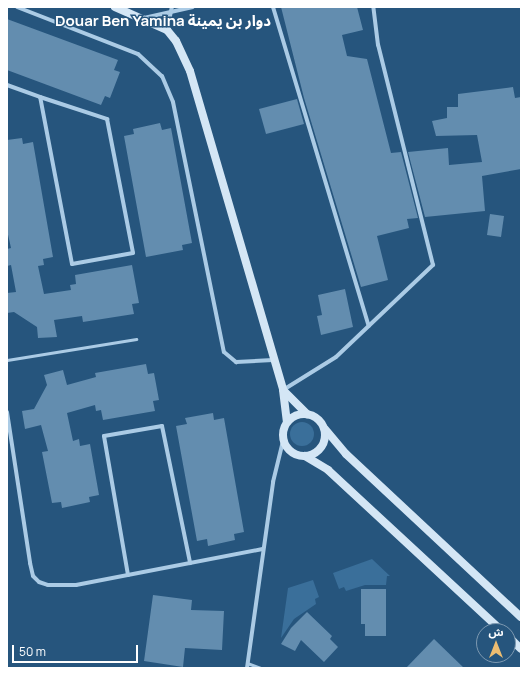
<!DOCTYPE html>
<html>
<head>
<meta charset="utf-8">
<style>
  body { margin:0 }
  #map { position:relative; width:528px; height:675px; overflow:hidden; background:#26557d; font-family:Manrope,"Noto Sans Arabic",sans-serif }
  div>[style] { position:absolute }
  .green>* { inset:0; background:#3a6f9a }
  .round { border-radius:50% }
  .building>* { inset:0; background:#638daf }
  .service>* { height:3px; margin:-1.5px; padding:0 1.5px; transform-origin:1.5px; border-radius:1.5px; background:#abcbe5 }
  .minor>* { height:4px; margin:-2px; padding:0 2px; transform-origin:2px; border-radius:2px; background:#abcbe5 }
  .secondary>* { height:8px; margin:-4px; padding:0 4px; transform-origin:4px; border-radius:4px; background:#d4e6f5 }
  .secondary>.ring { margin:-4px; padding:0; box-sizing:content-box; background:none; border:8px solid #d4e6f5; border-radius:50% }
  span { translate:-50% -50%; white-space:nowrap; text-align:center; line-height:1.15; -webkit-text-stroke:3px #26557d; paint-order:stroke }
  .district-label { font-size:15px; color:#fff; font-weight:700 }
  .frame { position:absolute; inset:0; border:8px solid #fff; pointer-events:none }
  .north { position:absolute; left:476px; top:623px; width:40px; height:40px; box-sizing:border-box; background:#26557d; border:1px solid #7d99b1; border-radius:50%; rotate:0deg; font-size:11px; font-weight:700; line-height:16px; text-align:center; color:#fff }
  .north::after { content:''; display:block; margin:auto; width:14px; height:18px; background:#edbd71; clip-path:polygon(50% 0,100% 100%,50% 72%,0 100%) }
  .scale { position:absolute; left:12px; top:645px; width:126px; height:18px; box-sizing:border-box; border:2px solid #fff; border-top:0; padding-left:5px; font-size:12px; line-height:14px; white-space:nowrap; color:#fff; -webkit-text-stroke:3px #26557d; paint-order:stroke }
</style>
</head>
<body>
<div id="map">
  <div class="green">
    <div class="round" style="left:290px;top:422px;width:24px;height:24px"></div>
    <div style="clip-path:polygon(372px 559px,390px 576px,387px 576px,386px 585px,365px 585px,346px 591px,344px 587px,339px 589px,333px 573px)"></div>
    <div style="clip-path:polygon(313px 580px,319px 597px,315px 599px,316px 604px,294px 619px,281px 638px,288px 588px)"></div>
  </div>
  <div class="building">
    <div style="clip-path:polygon(281px 7px,357px 7px,363px 30px,342px 35px,347px 56px,367px 59px,391px 153px,401px 152px,418px 218px,407px 219px,409px 228px,377px 236px,388px 280px,361px 287px,304px 98px)"></div>
    <div style="clip-path:polygon(7px 19px,118px 60px,114px 70px,120px 72px,110px 98px,105px 96px,101px 105px,7px 70px)"></div>
    <div style="clip-path:polygon(513px 87px,515px 98px,521px 97px,521px 169px,482px 176px,485px 211px,425px 217px,408px 152px,448px 148px,449px 165px,482px 162px,477px 135px,436px 136px,432px 121px,447px 118px,447px 107px,458px 107px,458px 94px)"></div>
    <div style="clip-path:polygon(297px 99px,304px 124px,266px 134px,259px 109px)"></div>
    <div style="clip-path:polygon(160px 123px,162px 130px,171px 128px,192px 243px,182px 245px,183px 250px,146px 257px,124px 136px,134px 134px,133px 129px)"></div>
    <div style="clip-path:polygon(22px 138px,23px 144px,33px 142px,53px 257px,43px 259px,44px 265px,38px 266px,44px 294px,71px 290px,70px 285px,76px 284px,75px 275px,132px 265px,139px 303px,132px 304px,134px 314px,83px 322px,82px 316px,54px 320px,57px 337px,38px 338px,37px 327px,14px 312px,7px 313px,7px 293px,16px 292px,11px 265px,7px 266px,7px 249px,11px 248px,7px 230px,7px 140px)"></div>
    <div style="clip-path:polygon(490px 214px,504px 216px,501px 237px,487px 235px)"></div>
    <div style="clip-path:polygon(345px 289px,353px 327px,321px 335px,317px 316px,322px 315px,318px 295px)"></div>
    <div style="clip-path:polygon(146px 364px,148px 374px,154px 373px,159px 400px,153px 401px,155px 411px,103px 420px,101px 410px,96px 411px,95px 405px,67px 413px,73px 441px,79px 439px,80px 446px,90px 444px,99px 495px,89px 497px,90px 502px,62px 508px,61px 502px,52px 503px,42px 452px,48px 451px,41px 425px,25px 429px,22px 411px,34px 409px,47px 385px,44px 375px,63px 370px,67px 385px,96px 377px,95px 373px)"></div>
    <div style="clip-path:polygon(213px 413px,214px 420px,224px 418px,244px 532px,234px 534px,235px 540px,208px 546px,207px 539px,197px 541px,176px 426px,187px 424px,185px 418px)"></div>
    <div style="clip-path:polygon(361px 589px,386px 589px,386px 636px,365px 636px,365px 624px,361px 624px)"></div>
    <div style="clip-path:polygon(153px 595px,192px 600px,191px 610px,224px 611px,222px 650px,185px 648px,183px 667px,144px 661px)"></div>
    <div style="clip-path:polygon(307px 612px,332px 636px,330px 639px,338px 647px,324px 662px,301px 640px,295px 651px,281px 644px,291px 628px)"></div>
    <div style="clip-path:polygon(434px 639px,464px 668px,406px 668px)"></div>
  </div>
  <div class="service">
    <div style="left:7px;top:360px;width:131px;rotate:-9.2deg"></div>
    <div style="left:247px;top:663px;width:15px;rotate:20deg"></div>
  </div>
  <div class="minor">
    <div style="left:17px;top:7px;width:130px;rotate:21.2deg"></div>
    <div style="left:138px;top:54px;width:33px;rotate:43deg"></div>
    <div style="left:162px;top:76px;width:28px;rotate:67deg"></div>
    <div style="left:173px;top:102px;width:255px;rotate:78.5deg"></div>
    <div style="left:224px;top:352px;width:16px;rotate:40deg"></div>
    <div style="left:236px;top:362px;width:37px;rotate:-3deg"></div>
    <div style="left:273px;top:7px;width:333px;rotate:73.3deg"></div>
    <div style="left:144px;top:18px;width:50px;rotate:-12.7deg"></div>
    <div style="left:167px;top:30px;width:24px;rotate:-78deg"></div>
    <div style="left:7px;top:85px;width:35px;rotate:20deg"></div>
    <div style="left:40px;top:97px;width:71px;rotate:18.2deg"></div>
    <div style="left:107px;top:119px;width:136px;rotate:79deg"></div>
    <div style="left:133px;top:253px;width:62px;rotate:169.8deg"></div>
    <div style="left:72px;top:264px;width:170px;rotate:-100.8deg"></div>
    <div style="left:283px;top:390px;width:62px;rotate:-31.9deg"></div>
    <div style="left:336px;top:357px;width:134px;rotate:-43.5deg"></div>
    <div style="left:433px;top:265px;width:227px;rotate:-104deg"></div>
    <div style="left:378px;top:45px;width:38px;rotate:-97deg"></div>
    <div style="left:7px;top:412px;width:153px;rotate:81.3deg"></div>
    <div style="left:30px;top:563px;width:13px;rotate:77deg"></div>
    <div style="left:33px;top:576px;width:8px;rotate:45deg"></div>
    <div style="left:39px;top:582px;width:9px;rotate:18deg"></div>
    <div style="left:48px;top:585px;width:28px"></div>
    <div style="left:76px;top:585px;width:190px;rotate:-10.9deg"></div>
    <div style="left:128px;top:575px;width:141px;rotate:-99.8deg"></div>
    <div style="left:104px;top:436px;width:59px;rotate:-9.8deg"></div>
    <div style="left:162px;top:426px;width:140px;rotate:78.4deg"></div>
    <div style="left:247px;top:668px;width:188px;rotate:-82deg"></div>
    <div style="left:273px;top:482px;width:42px;rotate:-76.3deg"></div>
  </div>
  <div class="secondary">
    <div style="left:115px;top:7px;width:57px;rotate:23.9deg"></div>
    <div style="left:167px;top:30px;width:14px;rotate:51deg"></div>
    <div style="left:176px;top:41px;width:33px;rotate:65deg"></div>
    <div style="left:190px;top:71px;width:332px;rotate:73.7deg"></div>
    <div style="left:283px;top:390px;width:31px;rotate:83deg"></div>
    <div style="left:284px;top:391px;width:33px;rotate:45deg"></div>
    <div class="ring" style="left:283px;top:414px;width:34px;height:34px"></div>
    <div style="left:325px;top:429px;width:33px;rotate:50deg"></div>
    <div style="left:346px;top:454px;width:239px;rotate:43deg"></div>
    <div style="left:305px;top:456px;width:27px;rotate:31deg"></div>
    <div style="left:328px;top:470px;width:237px;rotate:42.8deg"></div>
    <div style="left:508px;top:636px;width:18px;rotate:45deg"></div>
  </div>
  <div class="district-label">
    <span style="left:163px;top:21px">Douar Ben Yamina دوار بن يمينة</span>
  </div>
  <div class="frame"></div>
  <div class="north">ش</div>
  <div class="scale">50 m</div>
</div>
</body>
</html>
